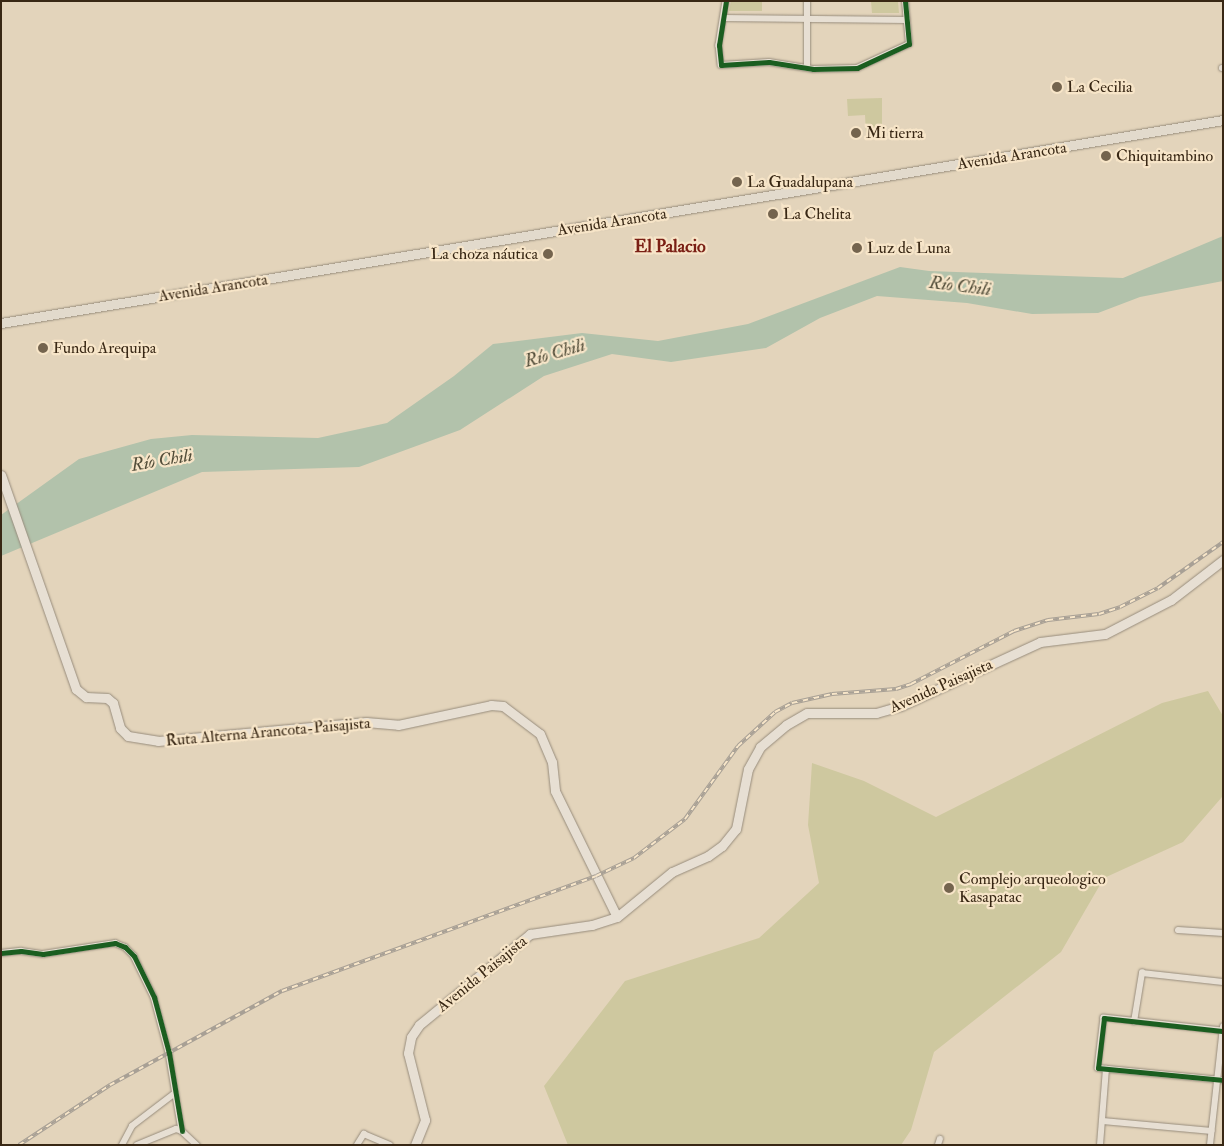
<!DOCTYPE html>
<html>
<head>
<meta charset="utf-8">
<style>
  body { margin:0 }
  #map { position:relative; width:1224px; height:1146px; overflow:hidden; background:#e3d4bb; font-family:"IM FELL Double Pica",serif }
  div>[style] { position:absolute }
  .green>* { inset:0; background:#cec89f }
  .water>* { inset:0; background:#b2c2ab }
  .roads { filter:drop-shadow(0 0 1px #978c7c) drop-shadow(0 0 1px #978c7c) }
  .street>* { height:5.5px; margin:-2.75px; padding:0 2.75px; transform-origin:2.75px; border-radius:2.75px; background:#e7dfd3 }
  .secondary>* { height:9px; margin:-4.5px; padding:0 4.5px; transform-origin:4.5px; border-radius:4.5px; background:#e7dfd3 }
  .primary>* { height:9px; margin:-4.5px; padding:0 4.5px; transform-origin:4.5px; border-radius:4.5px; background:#e2dacc }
  .rail>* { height:4px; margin-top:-2px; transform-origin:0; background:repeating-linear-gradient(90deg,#f7e5c8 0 5.5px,#a8a095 0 11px); box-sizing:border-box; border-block:1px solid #a8a095 }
  .cycleway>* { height:5px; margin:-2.5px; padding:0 2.5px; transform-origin:2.5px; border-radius:2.5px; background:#1b5e20 }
  .dots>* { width:14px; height:14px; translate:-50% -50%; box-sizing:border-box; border:2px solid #f7e5c8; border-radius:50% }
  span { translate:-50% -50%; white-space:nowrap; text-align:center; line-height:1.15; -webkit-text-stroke:4.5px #f7e5c8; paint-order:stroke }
  .poi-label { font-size:16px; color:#382714 }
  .left { translate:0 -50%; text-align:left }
  .right { translate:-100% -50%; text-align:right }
  .street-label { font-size:16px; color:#382714 }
  .neighbourhood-label { font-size:18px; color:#7a1f14; font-weight:700 }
  .water-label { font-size:18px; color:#514c38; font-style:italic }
  .frame { position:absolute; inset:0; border:2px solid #382714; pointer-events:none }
</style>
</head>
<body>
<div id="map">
  <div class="green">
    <div style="clip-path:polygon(731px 1px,762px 1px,762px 11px,729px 11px)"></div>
    <div style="clip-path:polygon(871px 1px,898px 1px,899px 13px,872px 13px)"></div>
    <div style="clip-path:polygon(882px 98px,882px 133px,866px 133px,865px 115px,848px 116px,847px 99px)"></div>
    <div style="clip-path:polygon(1208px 691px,1223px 716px,1222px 797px,1183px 842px,1104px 878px,1061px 952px,934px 1052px,911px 1130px,901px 1145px,568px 1145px,544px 1086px,625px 981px,759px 938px,819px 883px,808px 825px,812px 763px,864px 781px,936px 817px,1162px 703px)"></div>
  </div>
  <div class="water">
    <div style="clip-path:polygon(1223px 236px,1223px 281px,1140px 297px,1098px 313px,1032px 314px,967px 303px,877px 296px,820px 318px,766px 348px,671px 362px,612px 354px,544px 376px,460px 430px,359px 467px,202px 472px,1px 556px,1px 515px,79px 459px,151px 439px,192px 435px,318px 438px,387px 423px,454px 376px,493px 344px,582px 333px,658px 341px,748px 324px,900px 267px,929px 271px,1123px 278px)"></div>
  </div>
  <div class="roads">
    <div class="street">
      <div style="left:726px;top:1px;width:45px;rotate:99deg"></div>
      <div style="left:719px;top:45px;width:20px;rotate:84deg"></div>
      <div style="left:721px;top:65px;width:48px;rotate:-3.6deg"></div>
      <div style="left:769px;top:62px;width:45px;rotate:9deg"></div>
      <div style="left:813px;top:69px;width:44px;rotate:-1.3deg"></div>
      <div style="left:857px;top:68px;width:57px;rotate:-24.8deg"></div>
      <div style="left:909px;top:44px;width:43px;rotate:-95.3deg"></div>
      <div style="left:723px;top:18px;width:184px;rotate:0.6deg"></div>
      <div style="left:807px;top:68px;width:67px;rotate:-90deg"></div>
      <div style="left:1222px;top:68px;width:1px"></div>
      <div style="left:1178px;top:930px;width:45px;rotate:3.8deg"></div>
      <div style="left:1px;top:953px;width:20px;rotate:-6deg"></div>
      <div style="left:21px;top:951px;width:22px;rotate:8deg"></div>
      <div style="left:43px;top:954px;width:73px;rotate:-8.7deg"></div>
      <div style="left:115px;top:943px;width:11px;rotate:22deg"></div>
      <div style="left:125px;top:947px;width:13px;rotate:45deg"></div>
      <div style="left:134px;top:956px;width:46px;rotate:64deg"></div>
      <div style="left:154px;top:997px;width:58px;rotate:75deg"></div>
      <div style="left:169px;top:1053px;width:79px;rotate:80.5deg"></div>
      <div style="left:1134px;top:1022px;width:50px;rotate:-80.7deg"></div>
      <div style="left:1142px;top:973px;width:81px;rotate:6.3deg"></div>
      <div style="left:1222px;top:1031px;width:119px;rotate:-173.7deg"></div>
      <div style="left:1104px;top:1018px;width:50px;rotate:96.8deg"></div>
      <div style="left:1098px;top:1068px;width:126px;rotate:5.5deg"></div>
      <div style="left:1103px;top:1121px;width:109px;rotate:5.2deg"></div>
      <div style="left:122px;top:1145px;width:21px;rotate:-62deg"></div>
      <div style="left:132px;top:1126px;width:54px;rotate:-37.5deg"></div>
      <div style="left:137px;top:1145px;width:42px;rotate:-22.3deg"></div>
      <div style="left:176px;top:1129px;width:6px;rotate:18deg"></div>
      <div style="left:182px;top:1131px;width:21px;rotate:43deg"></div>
      <div style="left:357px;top:1145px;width:13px;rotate:-58deg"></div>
      <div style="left:364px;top:1134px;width:28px;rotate:23deg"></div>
      <div style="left:938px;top:1145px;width:6px;rotate:-72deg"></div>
      <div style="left:1100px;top:1145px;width:76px;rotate:-85.5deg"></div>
      <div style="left:1210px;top:1145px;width:119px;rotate:-83.7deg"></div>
    </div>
    <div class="secondary">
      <div style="left:1px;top:475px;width:227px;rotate:70.7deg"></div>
      <div style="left:76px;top:689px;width:13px;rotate:39deg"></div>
      <div style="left:86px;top:697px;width:21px;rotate:3deg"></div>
      <div style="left:107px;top:698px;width:8px;rotate:40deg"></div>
      <div style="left:113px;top:703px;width:26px;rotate:74deg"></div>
      <div style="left:120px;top:728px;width:11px;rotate:45deg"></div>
      <div style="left:128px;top:736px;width:30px;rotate:9deg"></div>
      <div style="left:158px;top:741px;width:209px;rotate:-5.2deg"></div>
      <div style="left:366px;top:722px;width:32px;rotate:5deg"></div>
      <div style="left:398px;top:725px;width:95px;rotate:-12.1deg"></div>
      <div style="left:491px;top:705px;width:12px;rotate:5deg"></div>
      <div style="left:503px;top:706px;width:46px;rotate:37.1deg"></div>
      <div style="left:540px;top:734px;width:30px;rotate:67deg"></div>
      <div style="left:552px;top:762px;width:29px;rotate:84deg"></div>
      <div style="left:555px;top:791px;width:140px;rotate:63.8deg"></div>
      <div style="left:415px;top:1145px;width:27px;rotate:-68deg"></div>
      <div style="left:425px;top:1120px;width:69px;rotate:-104.2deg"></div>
      <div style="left:408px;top:1053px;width:16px;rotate:-79deg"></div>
      <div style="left:411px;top:1037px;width:14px;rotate:-56deg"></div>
      <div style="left:419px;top:1025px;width:144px;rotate:-39.3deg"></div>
      <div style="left:530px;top:934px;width:63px;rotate:-8.3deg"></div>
      <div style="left:592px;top:925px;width:26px;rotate:-18deg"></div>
      <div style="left:617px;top:917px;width:71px;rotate:-39.3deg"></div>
      <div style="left:672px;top:872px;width:39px;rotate:-24deg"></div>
      <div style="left:708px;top:856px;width:17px;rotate:-36deg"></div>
      <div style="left:722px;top:846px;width:22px;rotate:-51deg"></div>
      <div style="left:736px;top:829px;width:61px;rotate:-78.7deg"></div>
      <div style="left:748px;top:769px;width:25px;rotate:-61deg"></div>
      <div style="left:760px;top:747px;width:34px;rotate:-40deg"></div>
      <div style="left:786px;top:725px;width:24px;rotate:-30deg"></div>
      <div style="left:807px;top:713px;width:69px"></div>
      <div style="left:876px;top:713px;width:26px;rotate:-16deg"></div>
      <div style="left:901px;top:706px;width:153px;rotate:-24.7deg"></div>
      <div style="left:1040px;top:642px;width:65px;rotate:-7deg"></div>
      <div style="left:1105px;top:634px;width:74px;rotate:-27.3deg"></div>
      <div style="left:1171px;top:600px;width:66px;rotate:-37.6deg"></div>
    </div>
    <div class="primary">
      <div style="left:1px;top:323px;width:1239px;rotate:-9.43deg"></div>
    </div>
  </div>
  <div class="rail">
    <div style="left:19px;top:1145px;width:109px;rotate:-33.4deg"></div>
    <div style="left:110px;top:1085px;width:196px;rotate:-28.7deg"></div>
    <div style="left:282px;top:991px;width:334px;rotate:-20.1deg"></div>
    <div style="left:596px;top:876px;width:42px;rotate:-25.3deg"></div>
    <div style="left:634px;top:858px;width:64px;rotate:-37.4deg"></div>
    <div style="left:685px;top:819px;width:90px;rotate:-54deg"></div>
    <div style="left:738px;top:746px;width:50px;rotate:-42.6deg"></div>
    <div style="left:775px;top:712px;width:19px;rotate:-28deg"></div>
    <div style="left:792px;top:703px;width:41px;rotate:-12.7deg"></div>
    <div style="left:832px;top:694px;width:64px;rotate:-4.5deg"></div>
    <div style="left:896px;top:689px;width:16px;rotate:-18deg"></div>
    <div style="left:911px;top:684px;width:116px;rotate:-27.2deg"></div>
    <div style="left:1014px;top:631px;width:36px;rotate:-18deg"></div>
    <div style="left:1048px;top:620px;width:51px;rotate:-6.7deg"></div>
    <div style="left:1099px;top:614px;width:22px;rotate:-18deg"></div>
    <div style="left:1120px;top:607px;width:42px;rotate:-26.6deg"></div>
    <div style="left:1158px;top:588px;width:80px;rotate:-35.3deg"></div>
  </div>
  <div class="cycleway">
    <div style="left:726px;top:1px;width:45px;rotate:99deg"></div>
    <div style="left:719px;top:45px;width:20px;rotate:84deg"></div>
    <div style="left:721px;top:65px;width:48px;rotate:-3.6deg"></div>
    <div style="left:769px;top:62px;width:45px;rotate:9deg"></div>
    <div style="left:813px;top:69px;width:44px;rotate:-1.3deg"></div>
    <div style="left:857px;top:68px;width:57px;rotate:-24.8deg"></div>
    <div style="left:909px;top:44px;width:43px;rotate:-95.3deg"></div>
    <div style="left:1px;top:953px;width:20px;rotate:-6deg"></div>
    <div style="left:21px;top:951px;width:22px;rotate:8deg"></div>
    <div style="left:43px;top:954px;width:73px;rotate:-8.7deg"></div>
    <div style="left:115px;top:943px;width:11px;rotate:22deg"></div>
    <div style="left:125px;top:947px;width:13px;rotate:45deg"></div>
    <div style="left:134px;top:956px;width:46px;rotate:64deg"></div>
    <div style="left:154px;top:997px;width:58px;rotate:75deg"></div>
    <div style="left:169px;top:1053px;width:79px;rotate:80.5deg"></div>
    <div style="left:1222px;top:1031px;width:119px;rotate:-173.7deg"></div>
    <div style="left:1104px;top:1018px;width:50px;rotate:96.8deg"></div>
    <div style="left:1098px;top:1068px;width:126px;rotate:5.5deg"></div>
  </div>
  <div class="dots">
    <div style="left:1057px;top:87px;background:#74644e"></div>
    <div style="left:856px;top:133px;background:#74644e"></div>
    <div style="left:1106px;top:156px;background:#74644e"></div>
    <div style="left:737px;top:182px;background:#74644e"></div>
    <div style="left:773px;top:214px;background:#74644e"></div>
    <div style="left:857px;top:248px;background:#74644e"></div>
    <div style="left:548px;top:254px;background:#74644e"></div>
    <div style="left:43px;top:348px;background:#74644e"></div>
    <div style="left:949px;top:888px;background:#74644e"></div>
  </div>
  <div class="poi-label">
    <span class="left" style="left:1067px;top:87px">La Cecilia</span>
    <span class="left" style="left:866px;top:133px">Mi tierra</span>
    <span class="left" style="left:1116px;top:156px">Chiquitambino</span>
    <span class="left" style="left:747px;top:182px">La Guadalupana</span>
    <span class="left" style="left:783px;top:214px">La Chelita</span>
    <span class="left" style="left:867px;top:248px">Luz de Luna</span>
    <span class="right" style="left:538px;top:254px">La choza náutica</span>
    <span class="left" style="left:53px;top:348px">Fundo Arequipa</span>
    <span class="left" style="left:959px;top:888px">Complejo arqueologico<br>Kasapatac</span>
  </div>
  <div class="street-label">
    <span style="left:1012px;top:156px;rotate:-9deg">Avenida Arancota</span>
    <span style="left:612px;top:222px;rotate:-9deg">Avenida Arancota</span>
    <span style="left:213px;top:288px;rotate:-9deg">Avenida Arancota</span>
    <span style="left:941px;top:686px;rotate:-24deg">Avenida Paisajista</span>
    <span style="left:268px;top:732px;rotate:-5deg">Ruta Alterna Arancota-Paisajista</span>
    <span style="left:482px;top:974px;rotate:-39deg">Avenida Paisajista</span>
  </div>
  <div class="neighbourhood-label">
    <span style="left:670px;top:247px">El Palacio</span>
  </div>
  <div class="water-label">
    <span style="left:960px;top:287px;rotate:7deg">Río Chili</span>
    <span style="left:555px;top:354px;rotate:-16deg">Río Chili</span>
    <span style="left:162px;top:461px;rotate:-10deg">Río Chili</span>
  </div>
  <div class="frame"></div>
</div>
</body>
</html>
